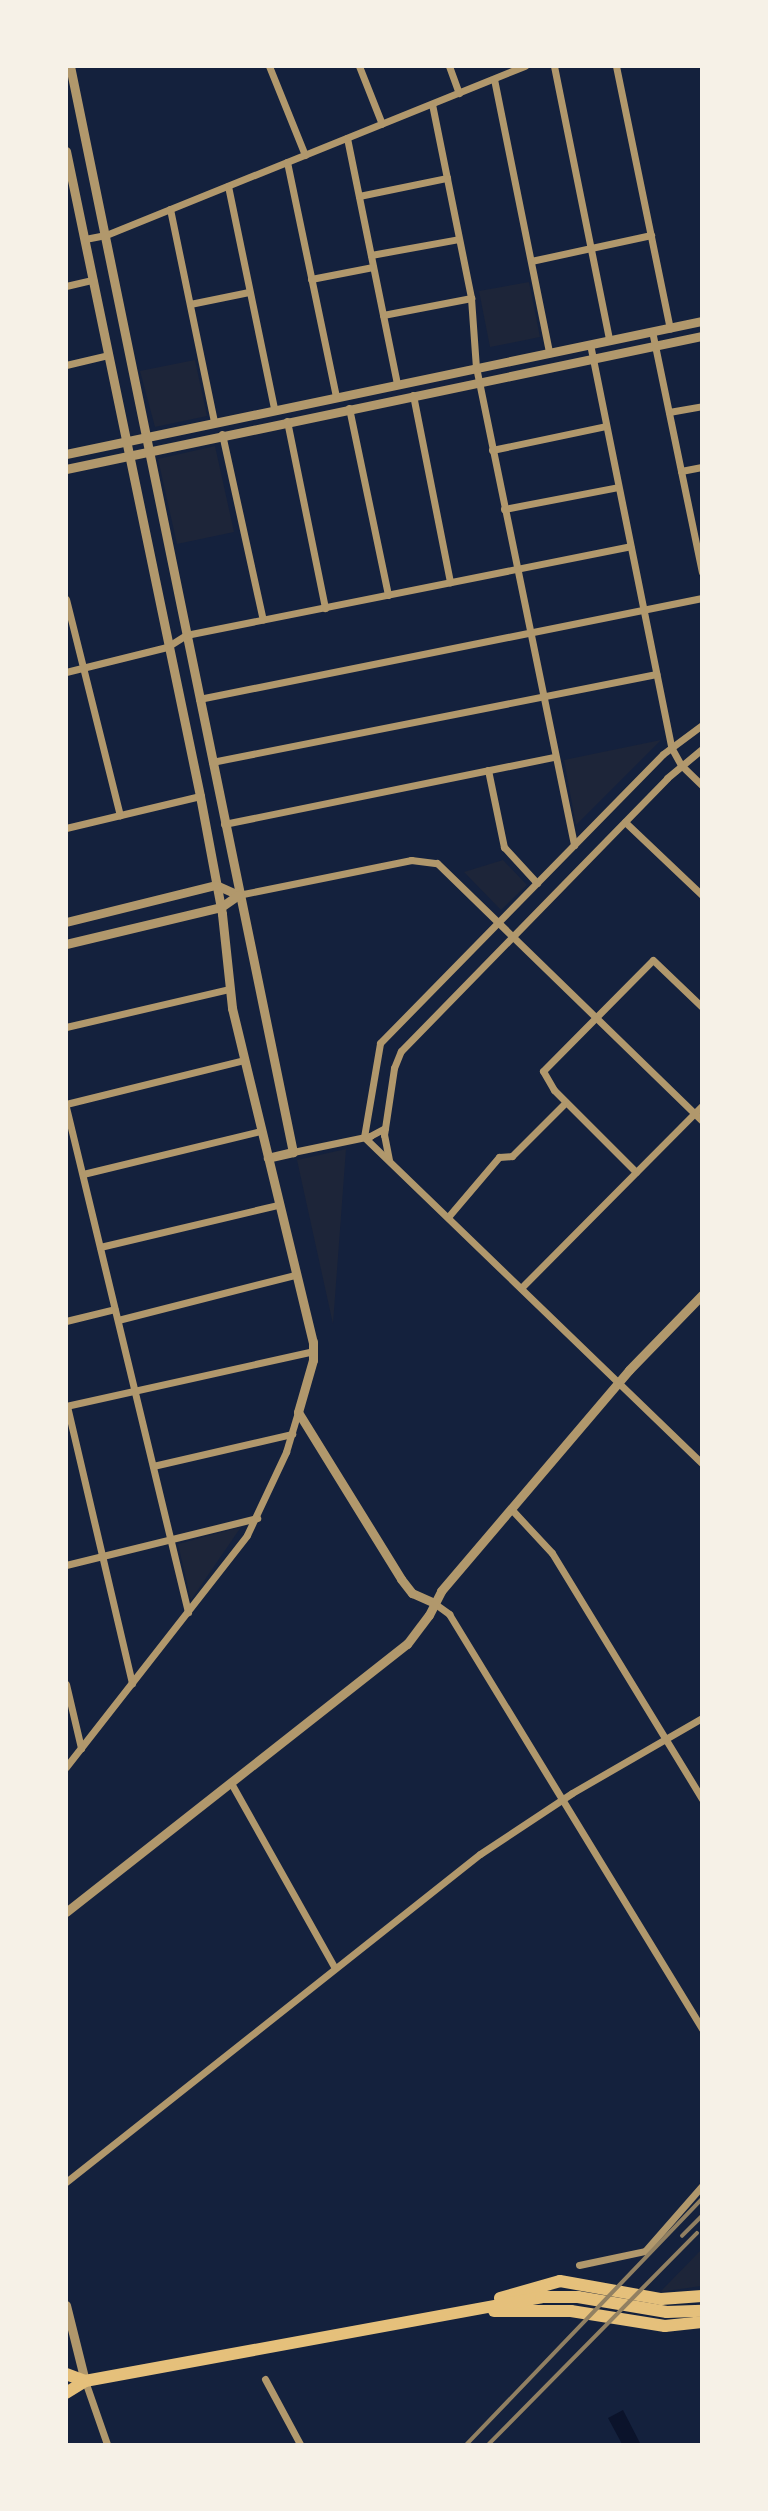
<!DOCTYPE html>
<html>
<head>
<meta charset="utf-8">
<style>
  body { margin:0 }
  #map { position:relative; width:768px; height:2511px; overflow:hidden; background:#14213d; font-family:Cabin,sans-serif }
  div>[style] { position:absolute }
  .green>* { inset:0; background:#1d2539 }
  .water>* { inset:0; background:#0b132b }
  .minor>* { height:7px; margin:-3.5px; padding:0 3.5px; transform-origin:3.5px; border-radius:3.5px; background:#b1986c }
  .tertiary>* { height:9px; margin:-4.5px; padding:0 4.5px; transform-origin:4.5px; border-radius:4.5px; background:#b1986c }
  .primary>* { height:12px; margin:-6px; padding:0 6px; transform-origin:6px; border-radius:6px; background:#e5c07b }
  .rail>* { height:3.5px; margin:-1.75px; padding:0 1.75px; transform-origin:1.75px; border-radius:1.75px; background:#918062 }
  span { translate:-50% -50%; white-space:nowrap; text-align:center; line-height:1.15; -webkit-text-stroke:5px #f6f1e7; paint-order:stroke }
  .frame { position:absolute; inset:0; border:68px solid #f6f1e7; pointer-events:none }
</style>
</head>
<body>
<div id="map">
  <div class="green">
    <div style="clip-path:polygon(529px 282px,540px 337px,490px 347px,479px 291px)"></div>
    <div style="clip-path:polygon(195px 360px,207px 416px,155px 427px,140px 371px)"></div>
    <div style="clip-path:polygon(215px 446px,234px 532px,177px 544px,158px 459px)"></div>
    <div style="clip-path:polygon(661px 740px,576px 825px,564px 760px)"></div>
    <div style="clip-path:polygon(503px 860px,527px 885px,501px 910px,464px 872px)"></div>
    <div style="clip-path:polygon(346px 1149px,333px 1324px,297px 1160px)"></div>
    <div style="clip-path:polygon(241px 1527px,191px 1600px,178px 1544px)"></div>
    <div style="clip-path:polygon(701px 2250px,701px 2286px,660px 2292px)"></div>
  </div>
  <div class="water">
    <div style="clip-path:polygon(623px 2410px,640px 2443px,637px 2444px,622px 2444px,608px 2418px)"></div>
  </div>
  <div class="minor">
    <div style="left:269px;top:66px;width:96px;rotate:68deg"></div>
    <div style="left:359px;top:66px;width:62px;rotate:68.4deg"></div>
    <div style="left:449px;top:66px;width:29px;rotate:70deg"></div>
    <div style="left:554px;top:66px;width:279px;rotate:78.6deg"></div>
    <div style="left:616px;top:66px;width:268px;rotate:78.4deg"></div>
    <div style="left:494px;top:79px;width:278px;rotate:78.6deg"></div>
    <div style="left:432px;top:104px;width:198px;rotate:78.6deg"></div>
    <div style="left:471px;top:298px;width:69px;rotate:85.9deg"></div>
    <div style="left:476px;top:367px;width:488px;rotate:78.4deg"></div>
    <div style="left:347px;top:138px;width:250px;rotate:78.5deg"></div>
    <div style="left:287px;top:162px;width:239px;rotate:78.2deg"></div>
    <div style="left:228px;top:186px;width:227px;rotate:78.3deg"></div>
    <div style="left:359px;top:196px;width:90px;rotate:-11.6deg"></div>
    <div style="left:170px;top:209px;width:217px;rotate:78.3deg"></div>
    <div style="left:85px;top:239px;width:21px;rotate:-11deg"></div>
    <div style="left:106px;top:235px;width:452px;rotate:-22deg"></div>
    <div style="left:371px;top:255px;width:89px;rotate:-10.3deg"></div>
    <div style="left:531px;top:261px;width:123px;rotate:-12.2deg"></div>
    <div style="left:311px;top:279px;width:63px;rotate:-11deg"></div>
    <div style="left:66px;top:286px;width:28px;rotate:-13deg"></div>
    <div style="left:190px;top:304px;width:60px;rotate:-11.5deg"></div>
    <div style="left:383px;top:315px;width:90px;rotate:-10.9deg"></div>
    <div style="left:652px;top:331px;width:246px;rotate:78.3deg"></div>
    <div style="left:590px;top:344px;width:411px;rotate:78.6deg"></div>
    <div style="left:671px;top:747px;width:21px;rotate:61deg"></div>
    <div style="left:681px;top:765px;width:29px;rotate:44deg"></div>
    <div style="left:66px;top:365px;width:43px;rotate:-13.4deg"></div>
    <div style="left:413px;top:395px;width:191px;rotate:78.8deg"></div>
    <div style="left:349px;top:408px;width:191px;rotate:78.2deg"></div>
    <div style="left:669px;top:412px;width:34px;rotate:-10deg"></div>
    <div style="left:287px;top:421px;width:191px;rotate:78.5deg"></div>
    <div style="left:222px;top:434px;width:190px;rotate:77.6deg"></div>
    <div style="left:492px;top:450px;width:116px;rotate:-11.9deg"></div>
    <div style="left:681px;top:471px;width:21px;rotate:-11deg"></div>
    <div style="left:504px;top:509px;width:116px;rotate:-10.9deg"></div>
    <div style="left:66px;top:599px;width:223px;rotate:76deg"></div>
    <div style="left:66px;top:672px;width:104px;rotate:-13.9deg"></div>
    <div style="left:167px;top:647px;width:22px;rotate:-32deg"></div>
    <div style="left:186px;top:635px;width:453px;rotate:-11.3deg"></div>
    <div style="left:199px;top:699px;width:513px;rotate:-11.35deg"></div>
    <div style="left:212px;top:762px;width:453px;rotate:-11.2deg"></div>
    <div style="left:488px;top:770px;width:79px;rotate:78.3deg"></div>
    <div style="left:504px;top:847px;width:49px;rotate:47.5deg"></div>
    <div style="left:625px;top:822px;width:106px;rotate:43.5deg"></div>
    <div style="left:224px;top:824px;width:337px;rotate:-11.5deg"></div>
    <div style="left:66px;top:828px;width:138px;rotate:-13.4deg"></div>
    <div style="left:238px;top:895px;width:177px;rotate:-11.4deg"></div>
    <div style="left:411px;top:860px;width:26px;rotate:7deg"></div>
    <div style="left:437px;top:863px;width:370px;rotate:44.2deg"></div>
    <div style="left:66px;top:1027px;width:167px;rotate:-13.1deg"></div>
    <div style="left:66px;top:1104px;width:183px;rotate:-13.9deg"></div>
    <div style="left:66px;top:1107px;width:520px;rotate:76.42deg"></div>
    <div style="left:364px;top:1137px;width:95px;rotate:-80.3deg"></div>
    <div style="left:380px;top:1043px;width:404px;rotate:-45.6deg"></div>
    <div style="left:663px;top:754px;width:49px;rotate:-36.6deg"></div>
    <div style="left:364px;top:1137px;width:470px;rotate:44deg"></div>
    <div style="left:293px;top:1152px;width:79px;rotate:-11.7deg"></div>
    <div style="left:370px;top:1136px;width:17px;rotate:-28deg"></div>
    <div style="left:389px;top:1160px;width:25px;rotate:-101deg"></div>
    <div style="left:384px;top:1135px;width:68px;rotate:-81.5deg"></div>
    <div style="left:394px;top:1068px;width:18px;rotate:-68deg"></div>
    <div style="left:401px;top:1051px;width:381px;rotate:-45.7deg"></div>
    <div style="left:667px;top:778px;width:45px;rotate:-39.6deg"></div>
    <div style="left:636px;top:1172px;width:116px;rotate:-135deg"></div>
    <div style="left:554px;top:1090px;width:22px;rotate:-120deg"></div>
    <div style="left:543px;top:1071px;width:156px;rotate:-45.3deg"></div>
    <div style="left:653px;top:960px;width:68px;rotate:43.8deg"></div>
    <div style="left:83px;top:1174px;width:183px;rotate:-13.6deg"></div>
    <div style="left:448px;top:1217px;width:79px;rotate:-49.6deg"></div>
    <div style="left:499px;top:1157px;width:13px;rotate:-4deg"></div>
    <div style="left:512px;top:1156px;width:76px;rotate:-45deg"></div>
    <div style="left:100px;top:1247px;width:183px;rotate:-13.3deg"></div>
    <div style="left:521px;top:1288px;width:257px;rotate:-45.2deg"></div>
    <div style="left:118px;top:1320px;width:183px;rotate:-14.3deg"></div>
    <div style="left:66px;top:1321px;width:50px;rotate:-13.8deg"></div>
    <div style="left:66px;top:1406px;width:254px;rotate:-12.5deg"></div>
    <div style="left:67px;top:1406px;width:285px;rotate:76.8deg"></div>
    <div style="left:153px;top:1466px;width:143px;rotate:-13deg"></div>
    <div style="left:513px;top:1511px;width:57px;rotate:47.1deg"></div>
    <div style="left:552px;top:1553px;width:288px;rotate:58.6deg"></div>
    <div style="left:66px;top:1565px;width:197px;rotate:-13.8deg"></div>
    <div style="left:434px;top:1603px;width:19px;rotate:36deg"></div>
    <div style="left:449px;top:1614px;width:486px;rotate:58.6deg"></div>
    <div style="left:66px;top:1684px;width:66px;rotate:76.8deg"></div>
    <div style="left:66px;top:1767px;width:294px;rotate:-52deg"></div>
    <div style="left:247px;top:1535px;width:92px;rotate:-64.8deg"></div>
    <div style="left:286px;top:1452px;width:42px;rotate:-73.3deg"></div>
    <div style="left:231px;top:1783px;width:212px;rotate:60.7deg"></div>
    <div style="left:66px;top:2182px;width:528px;rotate:-38.39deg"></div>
    <div style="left:480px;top:1854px;width:110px;rotate:-33.5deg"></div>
    <div style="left:572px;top:1793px;width:150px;rotate:-30deg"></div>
    <div style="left:579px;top:2265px;width:67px;rotate:-12deg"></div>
    <div style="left:645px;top:2251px;width:86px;rotate:-48.8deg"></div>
    <div style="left:265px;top:2379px;width:74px;rotate:61.7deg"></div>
    <div style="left:85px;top:2381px;width:67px;rotate:70.8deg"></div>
  </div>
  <div class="tertiary">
    <div style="left:70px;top:66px;width:1109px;rotate:78.4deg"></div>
    <div style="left:293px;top:1152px;width:26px;rotate:167deg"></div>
    <div style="left:66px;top:151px;width:659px;rotate:78.26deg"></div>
    <div style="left:200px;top:796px;width:120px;rotate:79.4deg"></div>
    <div style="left:222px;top:914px;width:95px;rotate:83.9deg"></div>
    <div style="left:232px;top:1008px;width:344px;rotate:76.4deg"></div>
    <div style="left:313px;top:1342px;width:18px;rotate:90deg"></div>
    <div style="left:313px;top:1360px;width:54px;rotate:106.1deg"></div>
    <div style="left:298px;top:1412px;width:196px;rotate:58.3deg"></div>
    <div style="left:401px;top:1579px;width:18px;rotate:52deg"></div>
    <div style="left:412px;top:1593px;width:24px;rotate:24deg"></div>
    <div style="left:66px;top:454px;width:650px;rotate:-11.81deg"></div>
    <div style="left:66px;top:469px;width:650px;rotate:-11.81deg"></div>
    <div style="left:66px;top:922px;width:154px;rotate:-13.9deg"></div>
    <div style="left:216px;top:885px;width:24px;rotate:24deg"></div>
    <div style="left:66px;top:944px;width:159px;rotate:-13.4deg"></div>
    <div style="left:221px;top:907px;width:21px;rotate:-35deg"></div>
    <div style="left:66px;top:1912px;width:434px;rotate:-38.2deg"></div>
    <div style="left:407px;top:1644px;width:36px;rotate:-53deg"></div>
    <div style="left:429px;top:1615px;width:27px;rotate:-63deg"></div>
    <div style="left:441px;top:1591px;width:290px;rotate:-49.6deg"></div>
    <div style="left:629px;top:1370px;width:105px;rotate:-45.8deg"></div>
    <div style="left:66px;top:2305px;width:78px;rotate:76deg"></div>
  </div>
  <div class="primary">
    <div style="left:500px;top:2298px;width:62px;rotate:-15.8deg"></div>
    <div style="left:560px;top:2281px;width:103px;rotate:10.1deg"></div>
    <div style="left:661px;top:2299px;width:41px;rotate:-4.2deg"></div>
    <div style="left:494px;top:2311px;width:77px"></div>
    <div style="left:571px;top:2311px;width:95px;rotate:9.1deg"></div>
    <div style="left:665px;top:2326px;width:37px;rotate:-6deg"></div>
    <div style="left:66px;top:2374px;width:20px;rotate:20deg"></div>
    <div style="left:85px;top:2381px;width:464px;rotate:-10.4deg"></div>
    <div style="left:541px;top:2297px;width:37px"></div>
    <div style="left:578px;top:2297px;width:90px;rotate:9.6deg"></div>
    <div style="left:667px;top:2312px;width:35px;rotate:-2deg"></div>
    <div style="left:66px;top:2393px;width:22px;rotate:-32deg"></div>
  </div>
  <div class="rail">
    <div style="left:682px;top:2236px;width:28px;rotate:-45deg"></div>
    <div style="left:467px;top:2444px;width:339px;rotate:-46.2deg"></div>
    <div style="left:489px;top:2444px;width:296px;rotate:-45.4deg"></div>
  </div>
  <div class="frame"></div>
</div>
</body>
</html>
